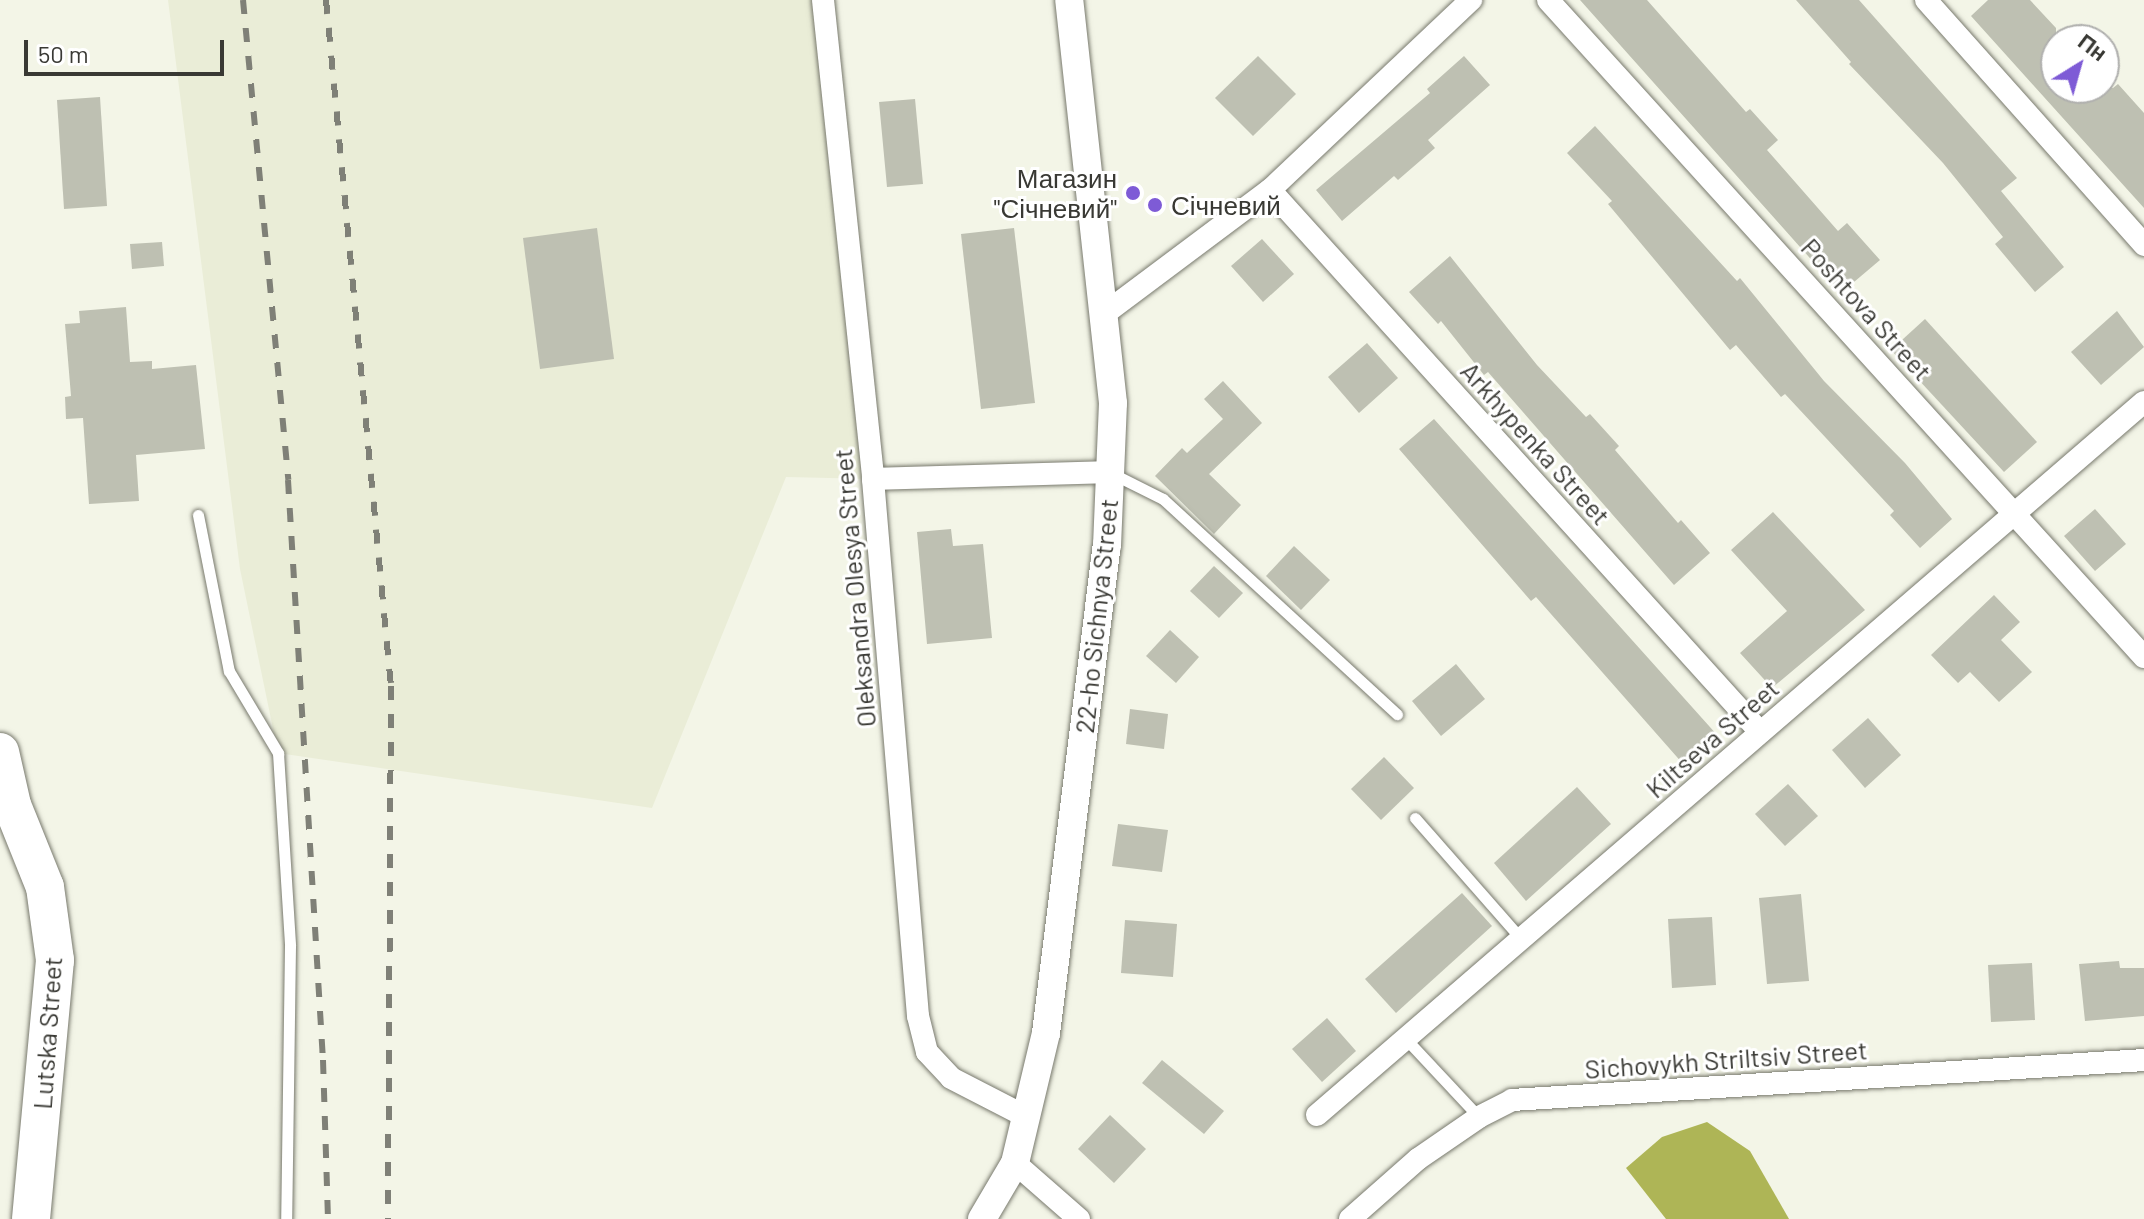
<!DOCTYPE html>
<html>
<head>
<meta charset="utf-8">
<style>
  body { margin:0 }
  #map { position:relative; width:2144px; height:1219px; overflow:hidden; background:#f3f5e7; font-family:Barlow,sans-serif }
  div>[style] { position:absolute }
  .built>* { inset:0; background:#eaedd7 }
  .water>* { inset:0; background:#aeb556 }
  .building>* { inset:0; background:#bec0b2 }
  .roads { filter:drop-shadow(0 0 2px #78796d) drop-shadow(0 0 2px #78796d) }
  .service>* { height:11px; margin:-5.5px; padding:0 5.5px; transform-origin:5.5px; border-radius:5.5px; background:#fff }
  .minor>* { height:22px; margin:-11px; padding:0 11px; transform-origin:11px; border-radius:11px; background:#fff }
  .tertiary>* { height:28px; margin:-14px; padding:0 14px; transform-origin:14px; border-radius:14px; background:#fff }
  .trunk>* { height:38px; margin:-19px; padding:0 19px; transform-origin:19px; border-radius:19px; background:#fff }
  .rail>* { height:6px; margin-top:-3px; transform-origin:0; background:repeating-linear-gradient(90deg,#7f8077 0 14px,transparent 0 28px) }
  .dots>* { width:22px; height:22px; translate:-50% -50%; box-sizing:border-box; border:4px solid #fff; border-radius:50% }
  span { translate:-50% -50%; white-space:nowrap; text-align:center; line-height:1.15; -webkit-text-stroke:6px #fff; paint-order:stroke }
  .poi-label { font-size:26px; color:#393934 }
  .right { translate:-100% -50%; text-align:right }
  .left { translate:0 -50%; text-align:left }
  .street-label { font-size:26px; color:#393934 }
  .north { position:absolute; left:2040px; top:24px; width:80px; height:80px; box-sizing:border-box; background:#fff; border:2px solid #b0b0ae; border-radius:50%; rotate:37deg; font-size:22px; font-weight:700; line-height:32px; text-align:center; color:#393934 }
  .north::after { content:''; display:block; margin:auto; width:28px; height:36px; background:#7e5bd6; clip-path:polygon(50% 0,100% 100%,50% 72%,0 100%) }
  .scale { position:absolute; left:24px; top:40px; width:200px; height:36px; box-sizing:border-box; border:4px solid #393934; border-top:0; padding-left:10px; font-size:24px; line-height:28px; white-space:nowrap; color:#393934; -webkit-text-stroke:6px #fff; paint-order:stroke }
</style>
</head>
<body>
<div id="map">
  <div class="built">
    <div style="clip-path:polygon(168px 0,823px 0,873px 479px,786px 477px,652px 808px,278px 753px,240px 569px)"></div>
  </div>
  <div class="water">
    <div style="clip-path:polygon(1707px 1122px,1750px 1151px,1789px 1219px,1666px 1219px,1626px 1168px,1662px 1137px)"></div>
  </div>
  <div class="building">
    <div style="clip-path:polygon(1580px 0,1647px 0,1746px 112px,1750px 109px,1778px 140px,1767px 150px,1838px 231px,1847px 223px,1880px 260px,1841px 293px)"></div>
    <div style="clip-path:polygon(1796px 0,1859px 0,2017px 178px,2001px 191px,2064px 267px,2035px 292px,1995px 244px,2003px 237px,1943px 163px,1849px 64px,1851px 62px)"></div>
    <div style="clip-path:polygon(1988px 0,2030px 0,2056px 28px,2056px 88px,2113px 88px,2118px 84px,2144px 113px,2144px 208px,1971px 16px)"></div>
    <div style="clip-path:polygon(1258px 56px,1296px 94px,1253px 136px,1215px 98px)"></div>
    <div style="clip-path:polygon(1464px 56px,1490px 85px,1428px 140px,1435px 148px,1398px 180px,1394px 176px,1342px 221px,1316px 190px,1430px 93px,1427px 89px)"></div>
    <div style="clip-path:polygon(100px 97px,107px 206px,64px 209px,57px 100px)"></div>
    <div style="clip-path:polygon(915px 99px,923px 184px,887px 187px,879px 102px)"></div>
    <div style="clip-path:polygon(1595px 126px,1737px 281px,1740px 278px,1824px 381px,1905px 463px,1952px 519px,1920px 548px,1890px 515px,1894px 511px,1785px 394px,1781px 397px,1736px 345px,1730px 350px,1608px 204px,1612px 201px,1567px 153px)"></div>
    <div style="clip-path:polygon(597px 228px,614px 359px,540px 369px,523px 238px)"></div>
    <div style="clip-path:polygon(1014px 228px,1035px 403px,981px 409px,961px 234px)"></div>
    <div style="clip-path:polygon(1262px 239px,1294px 274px,1263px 302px,1231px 266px)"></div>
    <div style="clip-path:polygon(162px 242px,164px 266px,132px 269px,130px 244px)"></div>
    <div style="clip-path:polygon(1450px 256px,1537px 365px,1586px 417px,1590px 414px,1619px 446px,1615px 450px,1678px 523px,1681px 520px,1710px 553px,1674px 585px,1488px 372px,1484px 375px,1441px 321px,1438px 324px,1409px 292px)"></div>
    <div style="clip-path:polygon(126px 307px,130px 362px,152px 361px,152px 369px,196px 365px,205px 449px,136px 455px,139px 501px,89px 504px,83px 418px,66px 419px,65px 397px,71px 396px,65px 324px,80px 323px,79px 311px)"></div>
    <div style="clip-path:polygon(2117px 311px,2144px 347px,2101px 385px,2071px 352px)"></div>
    <div style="clip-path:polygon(1925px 319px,2037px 442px,2004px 472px,1891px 350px)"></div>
    <div style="clip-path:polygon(1367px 343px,1398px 378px,1359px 413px,1328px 377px)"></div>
    <div style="clip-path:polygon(1223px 381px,1262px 423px,1209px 474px,1241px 505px,1214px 534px,1155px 476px,1182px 448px,1187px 453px,1223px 419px,1204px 399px)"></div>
    <div style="clip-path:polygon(1434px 419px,1718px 736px,1684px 765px,1536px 597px,1531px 601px,1399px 449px)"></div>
    <div style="clip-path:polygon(2095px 509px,2126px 544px,2095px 571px,2064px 536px)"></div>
    <div style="clip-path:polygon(1773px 512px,1865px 610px,1772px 688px,1740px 653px,1787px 611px,1731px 550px)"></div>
    <div style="clip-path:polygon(951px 529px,953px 546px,983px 544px,992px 638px,927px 644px,917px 532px)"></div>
    <div style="clip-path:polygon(1294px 546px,1330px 580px,1301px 610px,1266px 576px)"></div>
    <div style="clip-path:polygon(1214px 566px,1243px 593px,1219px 618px,1190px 591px)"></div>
    <div style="clip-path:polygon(1994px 595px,2020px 622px,2001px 640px,2032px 672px,1999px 702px,1970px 672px,1958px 683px,1931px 655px)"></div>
    <div style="clip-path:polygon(1170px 630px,1199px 657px,1176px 683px,1146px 656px)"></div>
    <div style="clip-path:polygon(1456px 664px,1485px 699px,1441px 736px,1412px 701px)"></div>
    <div style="clip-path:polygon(1130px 709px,1168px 714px,1164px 749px,1126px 744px)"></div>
    <div style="clip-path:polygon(1868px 718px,1901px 755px,1865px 788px,1832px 750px)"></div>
    <div style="clip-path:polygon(1384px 757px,1414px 788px,1381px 820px,1351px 789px)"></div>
    <div style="clip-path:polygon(1788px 784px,1818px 816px,1785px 846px,1755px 814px)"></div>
    <div style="clip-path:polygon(1577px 787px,1611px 824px,1526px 901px,1494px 863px)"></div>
    <div style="clip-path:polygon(1118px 824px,1168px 830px,1162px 872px,1112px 866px)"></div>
    <div style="clip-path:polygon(1462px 893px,1492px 926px,1396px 1013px,1365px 979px)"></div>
    <div style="clip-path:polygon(1801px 894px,1809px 981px,1767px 984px,1759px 898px)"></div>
    <div style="clip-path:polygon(1712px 917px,1716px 985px,1672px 988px,1668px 919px)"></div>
    <div style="clip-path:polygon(1125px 920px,1177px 924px,1173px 977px,1121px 973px)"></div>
    <div style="clip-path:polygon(2119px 961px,2120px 968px,2144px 968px,2144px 1016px,2085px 1021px,2079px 964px)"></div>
    <div style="clip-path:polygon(2032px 963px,2035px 1020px,1991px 1022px,1988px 965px)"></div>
    <div style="clip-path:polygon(1327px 1018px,1356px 1051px,1322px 1082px,1292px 1049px)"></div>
    <div style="clip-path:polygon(1162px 1060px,1224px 1111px,1204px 1134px,1142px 1083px)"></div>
    <div style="clip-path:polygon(1110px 1115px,1146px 1149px,1114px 1183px,1078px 1149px)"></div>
  </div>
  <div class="roads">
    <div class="service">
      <div style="left:1111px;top:473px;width:58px;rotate:26.6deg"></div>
      <div style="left:1163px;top:499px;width:318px;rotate:42.6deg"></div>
      <div style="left:198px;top:515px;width:159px;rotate:78.8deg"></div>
      <div style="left:229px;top:671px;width:96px;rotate:59.1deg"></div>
      <div style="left:278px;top:753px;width:193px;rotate:86.4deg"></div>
      <div style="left:290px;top:946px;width:273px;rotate:90.8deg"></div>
      <div style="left:1415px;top:818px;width:162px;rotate:48.7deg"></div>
      <div style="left:1406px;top:1039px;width:107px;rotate:46.9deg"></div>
    </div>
    <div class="minor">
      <div style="left:823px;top:0;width:482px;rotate:84deg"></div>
      <div style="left:873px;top:479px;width:539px;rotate:85.21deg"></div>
      <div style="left:918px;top:1016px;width:37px;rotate:76deg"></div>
      <div style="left:927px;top:1052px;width:35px;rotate:47deg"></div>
      <div style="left:951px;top:1078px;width:83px;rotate:27.2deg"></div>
      <div style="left:1548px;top:0;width:887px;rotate:47.79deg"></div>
      <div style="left:1926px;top:0;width:328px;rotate:48.3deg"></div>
      <div style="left:1270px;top:190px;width:731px;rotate:47.88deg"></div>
      <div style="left:1104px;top:314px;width:207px;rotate:-36.8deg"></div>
      <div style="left:1270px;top:190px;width:277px;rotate:-43.4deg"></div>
      <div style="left:873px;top:479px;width:237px;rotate:-1.7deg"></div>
      <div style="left:1317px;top:1115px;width:1092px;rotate:-40.77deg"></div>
      <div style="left:1015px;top:1163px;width:85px;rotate:41.2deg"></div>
      <div style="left:1350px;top:1219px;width:91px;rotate:-41.4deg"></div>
      <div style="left:1418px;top:1159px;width:74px;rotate:-34.5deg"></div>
      <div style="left:1479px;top:1117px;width:37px;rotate:-27deg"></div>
      <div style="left:1512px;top:1100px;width:633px;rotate:-3.62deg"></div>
    </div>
    <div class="tertiary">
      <div style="left:982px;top:1219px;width:65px;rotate:-59.5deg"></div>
      <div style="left:1015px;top:1163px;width:134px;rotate:-76.6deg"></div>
      <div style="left:1046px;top:1033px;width:491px;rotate:-82.9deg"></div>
      <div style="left:1107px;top:546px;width:143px;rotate:-87.6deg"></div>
      <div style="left:1113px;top:403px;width:405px;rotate:-96.2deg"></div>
    </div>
    <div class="trunk">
      <div style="left:0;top:752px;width:54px;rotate:77.2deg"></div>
      <div style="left:12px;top:805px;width:88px;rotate:68.1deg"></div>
      <div style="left:45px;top:887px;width:74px;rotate:82.2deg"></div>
      <div style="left:55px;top:960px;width:260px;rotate:95.3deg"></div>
    </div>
  </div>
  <div class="rail">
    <div style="left:243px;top:0;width:482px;rotate:84.6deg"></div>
    <div style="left:288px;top:480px;width:581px;rotate:86.55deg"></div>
    <div style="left:323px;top:1060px;width:159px;rotate:88.2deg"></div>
    <div style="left:326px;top:0;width:689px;rotate:84.59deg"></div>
    <div style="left:391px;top:686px;width:533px;rotate:90.32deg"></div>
  </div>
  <div class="dots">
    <div style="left:1133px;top:193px;background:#7e5bd6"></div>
    <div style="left:1155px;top:205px;background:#7e5bd6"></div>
  </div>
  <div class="poi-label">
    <span class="right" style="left:1117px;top:193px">Магазин<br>"Січневий"</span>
    <span class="left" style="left:1171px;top:205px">Січневий</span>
  </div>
  <div class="street-label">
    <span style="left:1867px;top:309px;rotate:48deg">Poshtova Street</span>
    <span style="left:1536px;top:443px;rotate:48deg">Arkhypenka Street</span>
    <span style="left:854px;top:588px;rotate:-95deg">Oleksandra Olesya Street</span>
    <span style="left:1096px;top:616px;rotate:-84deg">22-ho Sichnya Street</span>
    <span style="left:1712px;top:738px;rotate:-41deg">Kiltseva Street</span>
    <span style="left:47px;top:1033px;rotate:-86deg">Lutska Street</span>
    <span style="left:1726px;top:1059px;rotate:-4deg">Sichovykh Striltsiv Street</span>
  </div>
  <div class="north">Пн</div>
  <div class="scale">50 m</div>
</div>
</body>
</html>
